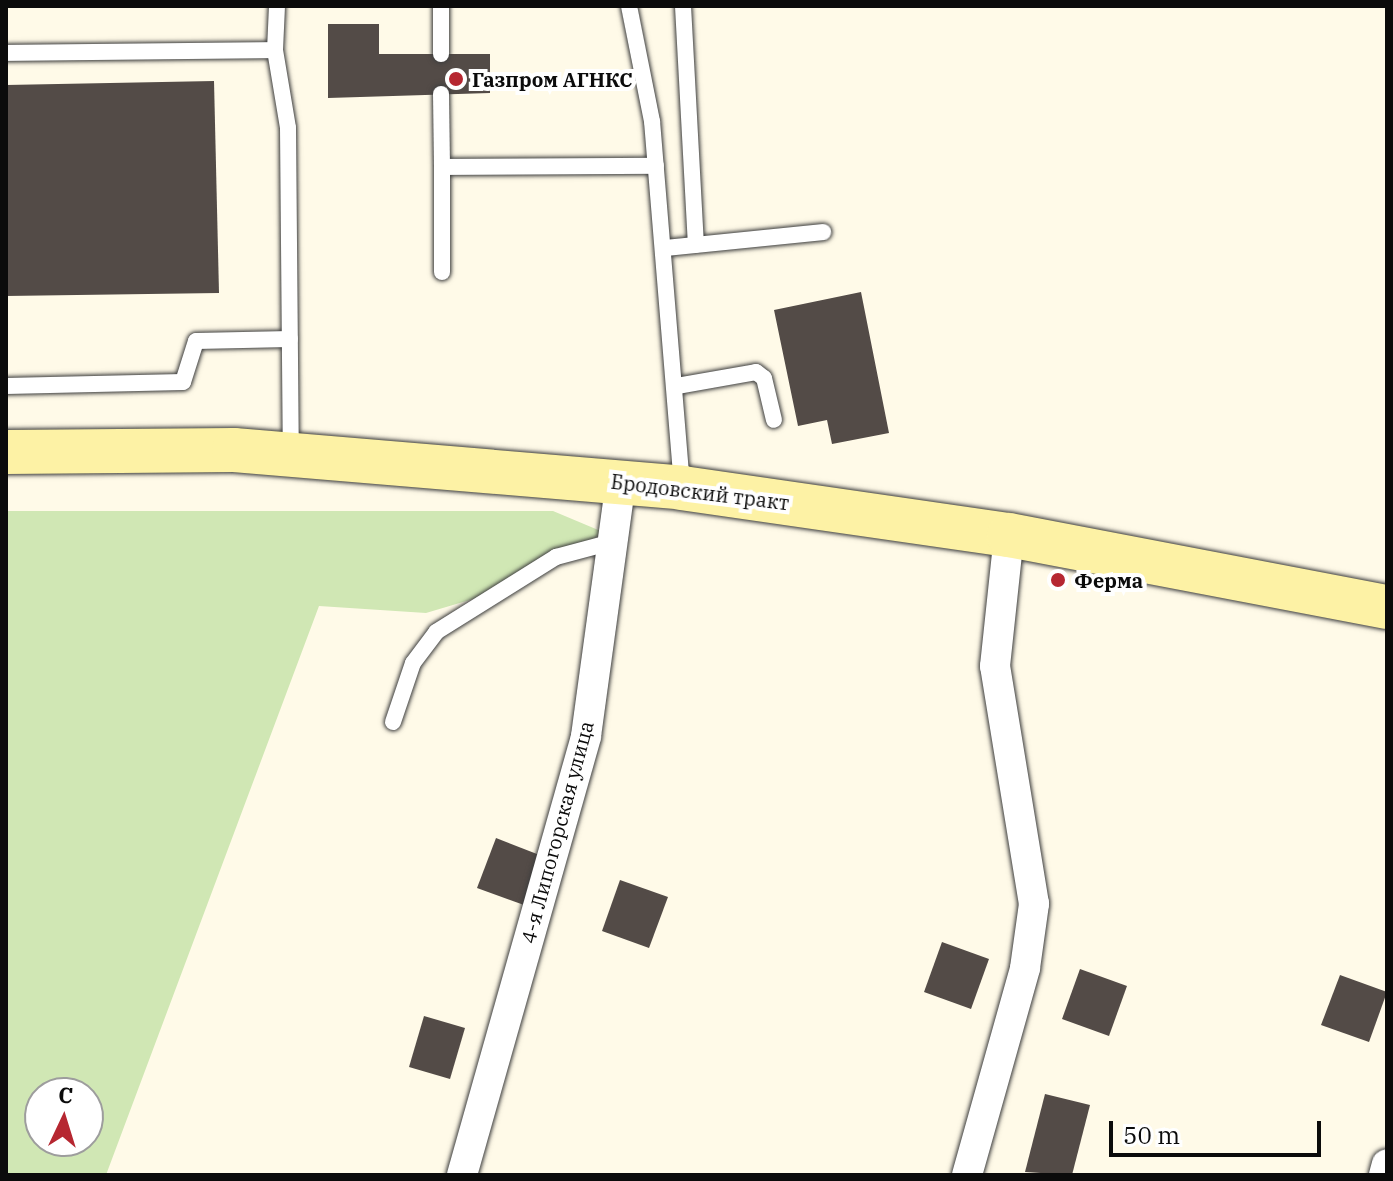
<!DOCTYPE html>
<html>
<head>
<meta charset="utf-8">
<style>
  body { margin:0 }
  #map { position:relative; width:1393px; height:1181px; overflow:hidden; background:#fffae8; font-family:"IBM Plex Serif",serif }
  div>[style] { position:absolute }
  .green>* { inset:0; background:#d0e7b4 }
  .building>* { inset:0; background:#534b47 }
  .roads { filter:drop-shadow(0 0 2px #3e3e3e) drop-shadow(0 0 2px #3e3e3e) }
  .lane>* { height:16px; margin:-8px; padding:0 8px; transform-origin:8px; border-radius:8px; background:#fff }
  .street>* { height:30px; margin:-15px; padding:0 15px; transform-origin:15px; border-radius:15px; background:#fff }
  .secondary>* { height:44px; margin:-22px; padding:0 22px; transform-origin:22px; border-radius:22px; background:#fdf2a5 }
  .dots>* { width:22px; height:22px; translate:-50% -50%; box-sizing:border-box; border:4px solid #fff; border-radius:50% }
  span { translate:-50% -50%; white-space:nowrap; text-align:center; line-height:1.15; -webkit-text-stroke:8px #fff; paint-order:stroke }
  .poi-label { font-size:20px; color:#0b0b0b; font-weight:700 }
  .left { translate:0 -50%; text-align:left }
  .street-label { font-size:20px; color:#0b0b0b }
  .frame { position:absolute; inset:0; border:8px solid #0b0b0b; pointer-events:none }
  .north { position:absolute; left:24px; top:1077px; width:80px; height:80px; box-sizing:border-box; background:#fff; border:2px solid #9d9d9d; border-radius:50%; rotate:4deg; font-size:22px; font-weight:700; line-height:32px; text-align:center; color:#0b0b0b }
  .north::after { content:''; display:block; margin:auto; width:28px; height:36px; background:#b62731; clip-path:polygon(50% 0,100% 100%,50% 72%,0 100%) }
  .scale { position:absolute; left:1109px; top:1121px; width:212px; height:36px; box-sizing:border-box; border:4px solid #0b0b0b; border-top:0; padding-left:10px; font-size:24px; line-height:28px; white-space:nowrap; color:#0b0b0b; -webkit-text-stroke:6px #fff; paint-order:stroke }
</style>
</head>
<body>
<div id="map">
  <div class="green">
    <div style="clip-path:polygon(evenodd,6px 511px,553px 511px,603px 532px,533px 581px,426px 613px,319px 606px,106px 1175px,6px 1175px,6px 511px,40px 1093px,88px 1093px,88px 1141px,40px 1141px,40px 1093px)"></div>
  </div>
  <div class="building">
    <div style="clip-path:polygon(328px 24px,379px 24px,379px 54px,490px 54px,490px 93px,328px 98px)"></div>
    <div style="clip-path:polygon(214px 81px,219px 293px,6px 296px,6px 85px)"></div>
    <div style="clip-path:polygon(861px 292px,889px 433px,832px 444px,827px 420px,798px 426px,774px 310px)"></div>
    <div style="clip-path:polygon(496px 838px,542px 856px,524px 905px,477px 888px)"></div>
    <div style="clip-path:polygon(620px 880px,668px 897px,649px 948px,602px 931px)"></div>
    <div style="clip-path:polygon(942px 942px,989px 959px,971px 1009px,924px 992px)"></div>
    <div style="clip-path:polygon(1080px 969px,1127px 986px,1109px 1036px,1062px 1019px)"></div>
    <div style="clip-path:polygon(1340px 975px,1387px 992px,1369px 1042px,1321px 1025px)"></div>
    <div style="clip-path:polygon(424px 1016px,465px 1028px,450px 1079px,409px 1067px)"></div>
    <div style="clip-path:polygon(1045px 1094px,1090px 1105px,1072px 1175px,1025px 1172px)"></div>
  </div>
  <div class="roads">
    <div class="lane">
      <div style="left:441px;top:6px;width:48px;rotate:90deg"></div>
      <div style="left:629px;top:6px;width:117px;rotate:78.7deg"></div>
      <div style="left:652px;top:121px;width:366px;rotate:85.3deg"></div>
      <div style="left:683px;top:6px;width:239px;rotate:86.9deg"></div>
      <div style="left:275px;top:50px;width:44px;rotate:-87.4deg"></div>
      <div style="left:6px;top:53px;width:269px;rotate:-0.6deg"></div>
      <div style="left:275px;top:50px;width:79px;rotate:80.5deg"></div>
      <div style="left:288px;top:128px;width:325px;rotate:89.5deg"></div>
      <div style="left:441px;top:94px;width:73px;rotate:89.2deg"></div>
      <div style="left:442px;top:167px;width:214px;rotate:-0.3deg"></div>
      <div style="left:442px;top:167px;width:105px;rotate:90deg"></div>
      <div style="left:666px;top:248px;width:158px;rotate:-5.8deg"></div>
      <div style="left:6px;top:386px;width:177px;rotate:-1.3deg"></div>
      <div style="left:183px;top:382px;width:43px;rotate:-72.4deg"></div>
      <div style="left:196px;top:341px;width:94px;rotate:-1.2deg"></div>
      <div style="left:677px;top:386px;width:80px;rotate:-10deg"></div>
      <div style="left:756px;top:372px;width:10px;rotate:37deg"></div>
      <div style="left:764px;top:378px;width:43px;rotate:76.6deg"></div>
      <div style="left:393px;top:722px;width:62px;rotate:-71.3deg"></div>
      <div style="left:413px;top:663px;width:39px;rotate:-53deg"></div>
      <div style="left:436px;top:632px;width:142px;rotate:-32deg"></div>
      <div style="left:556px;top:557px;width:58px;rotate:-15deg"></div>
    </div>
    <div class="street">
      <div style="left:462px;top:1175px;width:456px;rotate:-74.2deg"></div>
      <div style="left:586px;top:736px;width:256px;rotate:-82.2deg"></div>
      <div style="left:967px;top:1175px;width:215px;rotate:-74.3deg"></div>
      <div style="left:1025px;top:968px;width:65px;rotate:-82deg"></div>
      <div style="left:1034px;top:904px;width:241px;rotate:-99.3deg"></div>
      <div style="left:995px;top:666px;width:132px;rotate:-83.9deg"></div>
      <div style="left:1384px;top:1175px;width:11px;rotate:-75deg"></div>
    </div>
    <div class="secondary">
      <div style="left:6px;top:452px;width:228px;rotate:-0.5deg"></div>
      <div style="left:234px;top:450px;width:450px;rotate:4.8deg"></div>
      <div style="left:682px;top:488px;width:330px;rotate:8.2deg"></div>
      <div style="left:1009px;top:535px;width:385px;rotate:10.8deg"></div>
    </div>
  </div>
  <div class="dots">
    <div style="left:456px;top:79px;background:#b62731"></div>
    <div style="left:1058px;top:580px;background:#b62731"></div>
  </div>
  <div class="poi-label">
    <span class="left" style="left:472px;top:79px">Газпром АГНКС</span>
    <span class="left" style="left:1074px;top:580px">Ферма</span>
  </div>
  <div class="street-label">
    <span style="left:700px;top:492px;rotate:7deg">Бродовский тракт</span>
    <span style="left:557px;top:832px;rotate:-75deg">4-я Липогорская улица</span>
  </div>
  <div class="frame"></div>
  <div class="north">С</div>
  <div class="scale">50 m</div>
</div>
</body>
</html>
